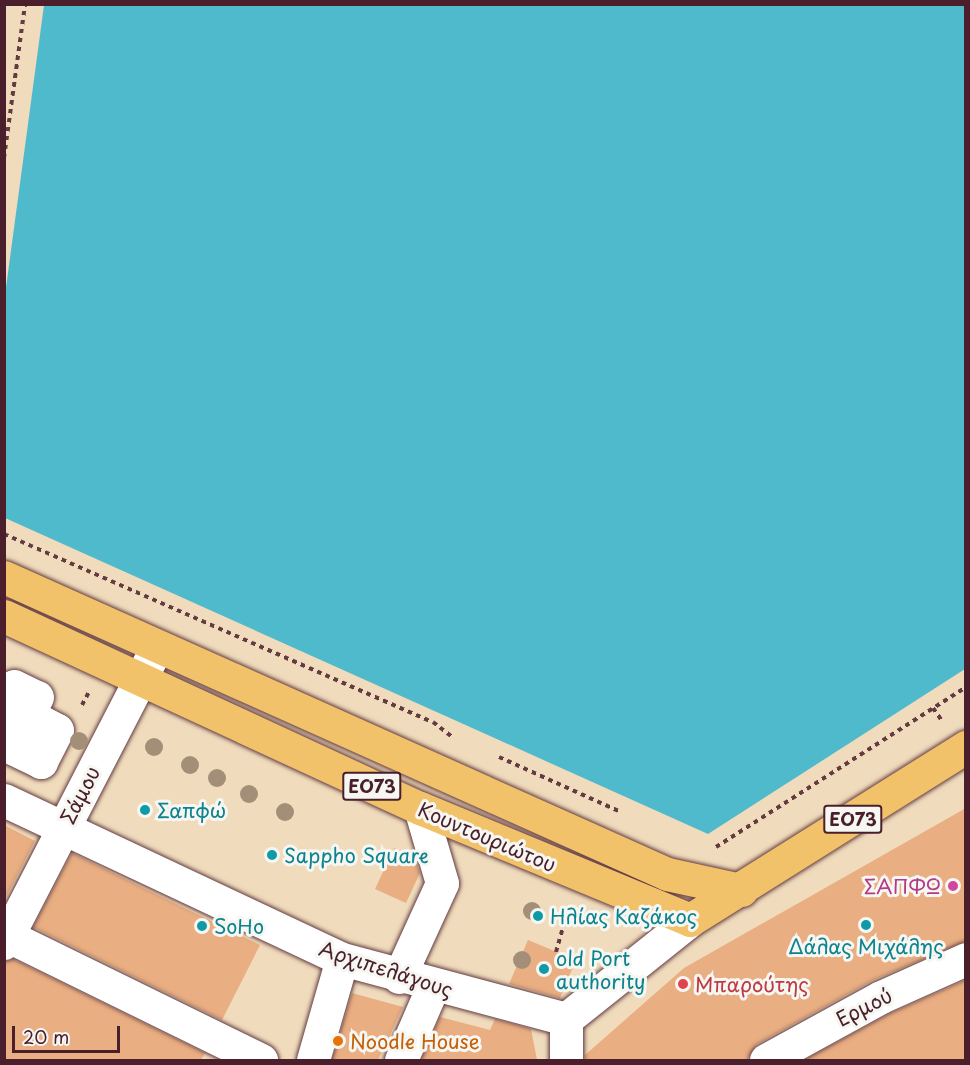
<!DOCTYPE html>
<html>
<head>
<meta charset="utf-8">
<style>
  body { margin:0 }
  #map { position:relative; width:970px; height:1065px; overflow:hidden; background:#f0dcbc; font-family:"Playpen Sans",sans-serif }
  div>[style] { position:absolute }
  .water>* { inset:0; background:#50bacd }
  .building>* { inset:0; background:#e9ae81 }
  .path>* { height:4px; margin-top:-2px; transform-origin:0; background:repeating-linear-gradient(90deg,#633b41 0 4.5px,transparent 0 9px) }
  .roads { filter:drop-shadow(0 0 2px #633b41) drop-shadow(0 0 2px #633b41) }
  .minor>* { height:33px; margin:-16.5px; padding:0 16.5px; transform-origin:16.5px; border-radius:16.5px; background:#fff }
  .major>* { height:33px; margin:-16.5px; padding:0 16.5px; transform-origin:16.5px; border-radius:16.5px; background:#f2c26a }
  .trees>* { width:18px; height:18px; margin:-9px; border-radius:50%; background:#a38f77 }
  .dots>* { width:16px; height:16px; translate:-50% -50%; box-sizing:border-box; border:3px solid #f6f6f2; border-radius:50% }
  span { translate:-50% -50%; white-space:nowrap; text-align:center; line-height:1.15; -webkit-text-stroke:6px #f6f6f2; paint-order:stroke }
  .shield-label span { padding:2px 4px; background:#f6f6f2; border:2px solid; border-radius:4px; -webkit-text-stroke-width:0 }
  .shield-label { font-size:18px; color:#4a1f2b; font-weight:700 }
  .street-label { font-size:20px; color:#4a1f2b }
  .culture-label { font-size:20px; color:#0d838f }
  .left { translate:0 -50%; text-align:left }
  .hotel-label { font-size:20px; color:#b23c85 }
  .right { translate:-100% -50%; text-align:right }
  .health-label { font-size:20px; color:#be3a42 }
  .food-label { font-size:20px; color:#c56008 }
  .frame { position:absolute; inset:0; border:6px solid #4a1f2b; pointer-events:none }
  .scale { position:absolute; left:12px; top:1026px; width:108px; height:27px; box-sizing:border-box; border:3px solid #4a1f2b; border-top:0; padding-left:8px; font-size:18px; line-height:21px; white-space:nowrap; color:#4a1f2b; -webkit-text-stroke:4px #f6f6f2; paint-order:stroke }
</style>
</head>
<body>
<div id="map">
  <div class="water">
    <div style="clip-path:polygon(44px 5px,965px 5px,965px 669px,708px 834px,5px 518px,5px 295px)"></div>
  </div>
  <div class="building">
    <div style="clip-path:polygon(966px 808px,966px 941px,873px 980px,757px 1044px,747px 1060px,585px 1060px,585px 1055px,684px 968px)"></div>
    <div style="clip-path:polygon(4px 825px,35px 841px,4px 901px)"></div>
    <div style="clip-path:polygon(394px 848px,415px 858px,420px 873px,406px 903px,375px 889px)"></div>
    <div style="clip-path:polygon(72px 853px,260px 945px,222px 1020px,33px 927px)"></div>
    <div style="clip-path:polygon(528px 940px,576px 960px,560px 998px,509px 984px)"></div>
    <div style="clip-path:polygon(13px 959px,205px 1053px,201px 1060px,4px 1060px,4px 962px)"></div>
    <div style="clip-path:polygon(966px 980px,966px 1060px,804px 1060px,889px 1014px)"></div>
    <div style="clip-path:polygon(352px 993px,403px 1007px,378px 1060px,332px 1060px)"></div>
    <div style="clip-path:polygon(440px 1017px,490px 1030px,495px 1019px,531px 1029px,537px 1060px,421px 1060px)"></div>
  </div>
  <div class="path">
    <div style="left:4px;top:158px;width:155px;rotate:-82.2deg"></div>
    <div style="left:4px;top:534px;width:468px;rotate:23.7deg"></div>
    <div style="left:433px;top:722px;width:23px;rotate:38deg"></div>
    <div style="left:82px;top:705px;width:15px;rotate:-62deg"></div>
    <div style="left:933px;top:708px;width:16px;rotate:55deg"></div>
    <div style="left:499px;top:757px;width:134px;rotate:24.3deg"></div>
    <div style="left:716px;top:847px;width:297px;rotate:-32.6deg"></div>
    <div style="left:556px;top:952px;width:48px;rotate:-74.2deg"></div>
  </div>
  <div class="roads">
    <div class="minor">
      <div style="left:14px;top:686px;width:25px;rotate:26deg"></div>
      <div style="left:37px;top:697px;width:18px;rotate:119deg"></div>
      <div style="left:28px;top:713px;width:24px;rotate:-152deg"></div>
      <div style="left:7px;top:702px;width:17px;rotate:-66deg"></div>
      <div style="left:4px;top:713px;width:35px;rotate:25deg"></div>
      <div style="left:36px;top:728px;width:8px;rotate:-60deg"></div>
      <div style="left:40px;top:721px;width:19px;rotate:28deg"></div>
      <div style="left:57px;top:730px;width:36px;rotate:117deg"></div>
      <div style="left:41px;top:762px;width:41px;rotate:-154.1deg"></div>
      <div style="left:4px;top:800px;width:374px;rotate:25.2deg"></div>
      <div style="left:342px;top:959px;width:232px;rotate:15deg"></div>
      <div style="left:566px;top:1019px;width:159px;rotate:-38.6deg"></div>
      <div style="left:8px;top:936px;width:282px;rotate:26.1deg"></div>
      <div style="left:4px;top:943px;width:331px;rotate:-62.7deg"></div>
      <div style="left:399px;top:977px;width:103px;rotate:-65.4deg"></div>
      <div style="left:442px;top:883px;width:78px;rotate:-106.3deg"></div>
      <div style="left:566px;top:1019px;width:41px;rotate:90deg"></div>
      <div style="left:313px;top:1060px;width:105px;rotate:-74deg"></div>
      <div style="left:401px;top:1060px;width:81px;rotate:-66.6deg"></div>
      <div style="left:766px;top:1060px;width:131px;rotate:-28.7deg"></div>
      <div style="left:881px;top:997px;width:93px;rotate:-24.1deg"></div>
    </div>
    <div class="major">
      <div style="left:4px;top:577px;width:726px;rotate:24.13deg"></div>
      <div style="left:667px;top:874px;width:76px;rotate:12.2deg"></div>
      <div style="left:4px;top:616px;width:458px;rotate:24.8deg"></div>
      <div style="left:420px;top:808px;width:292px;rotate:22.5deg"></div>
      <div style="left:690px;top:920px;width:326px;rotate:-32.1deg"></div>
    </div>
  </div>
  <div class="trees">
    <div style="left:79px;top:741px"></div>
    <div style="left:154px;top:747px"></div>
    <div style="left:190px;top:765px"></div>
    <div style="left:217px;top:778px"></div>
    <div style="left:249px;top:794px"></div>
    <div style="left:285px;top:812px"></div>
    <div style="left:532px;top:911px"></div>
    <div style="left:522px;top:960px"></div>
  </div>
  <div class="dots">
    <div style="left:145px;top:810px;background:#0f9aa8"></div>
    <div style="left:272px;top:855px;background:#0f9aa8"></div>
    <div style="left:953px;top:886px;background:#d1479c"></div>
    <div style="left:538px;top:916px;background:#0f9aa8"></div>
    <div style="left:866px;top:925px;background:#0f9aa8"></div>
    <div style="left:202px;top:926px;background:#0f9aa8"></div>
    <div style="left:544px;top:969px;background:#0f9aa8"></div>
    <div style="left:683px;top:984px;background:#e0444e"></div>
    <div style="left:338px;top:1041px;background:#e8710a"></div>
  </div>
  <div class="shield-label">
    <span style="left:372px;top:786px">ΕΟ73</span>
    <span style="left:853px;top:819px">ΕΟ73</span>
  </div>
  <div class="street-label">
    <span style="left:80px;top:795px;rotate:-63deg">Σάμου</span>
    <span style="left:487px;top:837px;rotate:23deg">Κουντουριώτου</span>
    <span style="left:386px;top:969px;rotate:18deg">Αρχιπελάγους</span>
    <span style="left:864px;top:1007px;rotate:-27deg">Ερμού</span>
  </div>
  <div class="culture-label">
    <span class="left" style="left:157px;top:810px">Σαπφώ</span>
    <span class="left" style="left:284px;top:855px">Sappho Square</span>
    <span class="left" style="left:550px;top:916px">Ηλίας Καζάκος</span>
    <span class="left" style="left:214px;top:926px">SoΗo</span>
    <span style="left:866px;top:946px">Δάλας Μιχάλης</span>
    <span class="left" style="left:556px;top:970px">old Port<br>authority</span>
  </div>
  <div class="hotel-label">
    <span class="right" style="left:941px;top:886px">ΣΑΠΦΩ</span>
  </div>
  <div class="health-label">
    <span class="left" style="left:695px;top:984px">Μπαρούτης</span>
  </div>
  <div class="food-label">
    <span class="left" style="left:350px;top:1041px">Noodle House</span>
  </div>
  <div class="frame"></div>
  <div class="scale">20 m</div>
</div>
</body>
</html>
